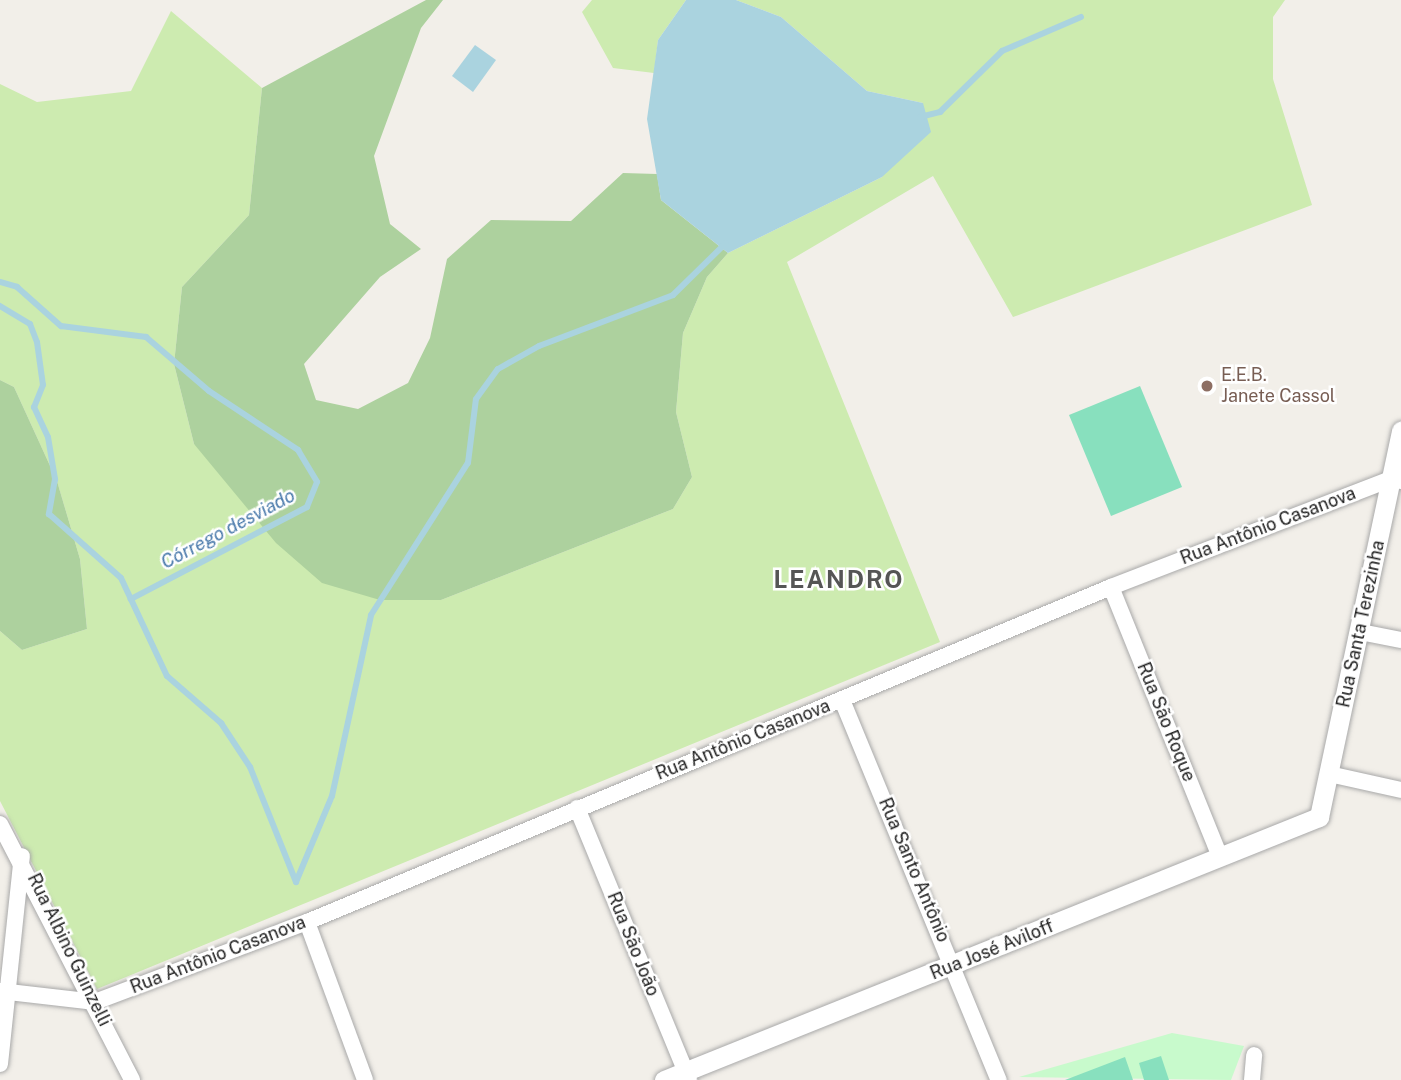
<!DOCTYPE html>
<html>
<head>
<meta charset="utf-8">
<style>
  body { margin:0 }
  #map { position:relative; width:1401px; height:1080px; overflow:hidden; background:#f2efe9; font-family:"Public Sans",sans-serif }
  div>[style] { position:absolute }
  .grass>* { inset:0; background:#cdebb0 }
  .forest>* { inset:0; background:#add19e }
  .park>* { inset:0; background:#c8facc }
  .pitch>* { inset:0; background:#88e0be }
  .water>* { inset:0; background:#aad3df }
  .stream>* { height:6px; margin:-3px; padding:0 3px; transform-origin:3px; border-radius:3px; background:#aad3df }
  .roads { filter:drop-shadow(0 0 2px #a9a9a9) drop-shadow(0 0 2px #a9a9a9) }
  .minor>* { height:16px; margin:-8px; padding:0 8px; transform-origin:8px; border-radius:8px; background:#fff }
  .tertiary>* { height:19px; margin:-9.5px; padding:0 9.5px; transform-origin:9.5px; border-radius:9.5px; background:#fff }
  .dots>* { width:19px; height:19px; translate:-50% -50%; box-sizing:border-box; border:4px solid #fff; border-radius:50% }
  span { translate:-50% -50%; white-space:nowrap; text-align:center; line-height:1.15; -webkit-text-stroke:5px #fff; paint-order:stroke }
  .education-label { font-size:18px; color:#785e54 }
  .left { translate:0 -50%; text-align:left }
  .street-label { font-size:18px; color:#222 }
  .water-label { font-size:19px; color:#4a7aab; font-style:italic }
  .district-label { font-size:24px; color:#555; font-weight:700; letter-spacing:2px }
</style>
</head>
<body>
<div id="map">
  <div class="grass">
    <div style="clip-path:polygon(592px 0,686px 0,658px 40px,654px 73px,613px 68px,582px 12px)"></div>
    <div style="clip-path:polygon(736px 0,1285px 0,1273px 17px,1273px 79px,1312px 205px,1013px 317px,933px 176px,787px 262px,940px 642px,97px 989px,0 801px,0 631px,22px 650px,87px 629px,80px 559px,57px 481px,14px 387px,0 380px,0 84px,37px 102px,131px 91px,171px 11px,262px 88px,249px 215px,182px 287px,174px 364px,194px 444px,441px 600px,673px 509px,692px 477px,676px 412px,683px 333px,707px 277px,728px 253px,882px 177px,923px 103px,867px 91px,781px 17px)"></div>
  </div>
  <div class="forest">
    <div style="clip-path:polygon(426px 0,443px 0,421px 28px,374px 156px,390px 224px,421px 249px,380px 277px,304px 364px,316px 400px,358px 409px,408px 383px,430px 338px,447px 259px,491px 220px,571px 221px,623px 173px,657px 174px,661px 200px,728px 253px,707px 277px,683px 333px,676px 412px,692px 477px,673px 509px,441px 600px,380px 600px,322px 583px,276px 543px,194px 444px,174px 364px,182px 287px,249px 215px,262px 88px)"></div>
    <div style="clip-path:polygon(0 380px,14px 387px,57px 481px,80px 559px,87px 629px,22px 650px,0 631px)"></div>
  </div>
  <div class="park">
    <div style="clip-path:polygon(1172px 1033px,1244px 1046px,1231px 1080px,1019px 1077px)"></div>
  </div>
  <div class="pitch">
    <div style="clip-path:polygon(1140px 386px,1182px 487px,1111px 516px,1069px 415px)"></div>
    <div style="clip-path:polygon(1161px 1056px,1169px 1080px,1144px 1080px,1139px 1063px)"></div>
    <div style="clip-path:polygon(1125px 1057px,1133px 1080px,1065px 1080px)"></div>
  </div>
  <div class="water">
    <div style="clip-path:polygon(686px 0,736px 0,781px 17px,867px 91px,923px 103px,931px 132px,882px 177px,728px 253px,661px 200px,647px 119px,658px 40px)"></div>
    <div style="clip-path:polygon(475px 45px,496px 60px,473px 92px,452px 76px)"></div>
  </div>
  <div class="stream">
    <div style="left:920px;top:117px;width:21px;rotate:-14deg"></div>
    <div style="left:940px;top:112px;width:87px;rotate:-44.5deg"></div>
    <div style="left:1002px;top:51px;width:86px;rotate:-23.3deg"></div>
    <div style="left:0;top:282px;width:18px;rotate:16deg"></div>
    <div style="left:17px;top:287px;width:59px;rotate:41.6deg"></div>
    <div style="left:61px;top:326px;width:86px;rotate:7.4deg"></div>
    <div style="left:146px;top:337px;width:83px;rotate:40.6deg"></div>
    <div style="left:209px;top:391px;width:107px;rotate:33.5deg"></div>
    <div style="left:298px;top:450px;width:37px;rotate:59deg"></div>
    <div style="left:317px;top:482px;width:27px;rotate:112deg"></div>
    <div style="left:307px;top:507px;width:199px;rotate:152.4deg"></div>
    <div style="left:0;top:306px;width:35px;rotate:31deg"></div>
    <div style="left:30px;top:324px;width:19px;rotate:69deg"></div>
    <div style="left:37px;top:342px;width:43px;rotate:82.1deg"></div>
    <div style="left:43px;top:385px;width:24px;rotate:112deg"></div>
    <div style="left:34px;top:407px;width:33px;rotate:65deg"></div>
    <div style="left:48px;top:437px;width:43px;rotate:80.5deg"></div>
    <div style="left:55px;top:479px;width:36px;rotate:100deg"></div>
    <div style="left:49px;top:514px;width:96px;rotate:41.6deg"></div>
    <div style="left:121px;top:578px;width:108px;rotate:64.9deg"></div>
    <div style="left:167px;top:676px;width:72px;rotate:41deg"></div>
    <div style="left:221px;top:723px;width:53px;rotate:56.6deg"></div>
    <div style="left:250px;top:767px;width:124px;rotate:68.2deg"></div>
    <div style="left:296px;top:882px;width:93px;rotate:-67.3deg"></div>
    <div style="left:332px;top:796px;width:185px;rotate:-77.8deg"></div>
    <div style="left:371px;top:615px;width:180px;rotate:-57.5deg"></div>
    <div style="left:468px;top:463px;width:64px;rotate:-82.9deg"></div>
    <div style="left:476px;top:399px;width:37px;rotate:-54deg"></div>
    <div style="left:498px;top:369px;width:47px;rotate:-29.3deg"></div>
    <div style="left:539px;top:346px;width:143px;rotate:-20.8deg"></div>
    <div style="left:673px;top:295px;width:74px;rotate:-44.5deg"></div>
  </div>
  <div class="roads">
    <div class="minor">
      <div style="left:1111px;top:587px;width:291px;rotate:68deg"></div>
      <div style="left:1360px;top:632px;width:42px;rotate:11deg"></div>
      <div style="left:842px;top:700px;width:411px;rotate:67.6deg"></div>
      <div style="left:1329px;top:774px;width:74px;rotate:12.5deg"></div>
      <div style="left:577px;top:808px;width:294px;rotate:67.6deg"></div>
      <div style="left:0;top:824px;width:288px;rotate:62.7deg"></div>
      <div style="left:307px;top:922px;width:168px;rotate:69.8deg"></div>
      <div style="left:0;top:991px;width:96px;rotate:6.6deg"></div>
      <div style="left:95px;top:1002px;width:227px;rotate:-20.7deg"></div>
      <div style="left:307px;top:922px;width:871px;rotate:-22.62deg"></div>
      <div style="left:1111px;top:587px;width:300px;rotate:-21.1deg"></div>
      <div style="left:1391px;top:479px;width:10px;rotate:11deg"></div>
      <div style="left:0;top:1064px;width:209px;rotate:-84deg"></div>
      <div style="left:1252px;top:1080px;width:25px;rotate:-85deg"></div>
    </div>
    <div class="tertiary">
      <div style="left:664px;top:1080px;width:706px;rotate:-21.88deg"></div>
      <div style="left:1319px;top:817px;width:395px;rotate:-78deg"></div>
    </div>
  </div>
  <div class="dots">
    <div style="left:1207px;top:386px;background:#8d6e63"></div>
  </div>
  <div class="education-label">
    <span class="left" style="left:1221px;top:386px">E.E.B.<br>Janete Cassol</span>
  </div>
  <div class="street-label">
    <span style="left:1268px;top:526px;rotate:-21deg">Rua Antônio Casanova</span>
    <span style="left:1361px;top:624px;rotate:-78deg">Rua Santa Terezinha</span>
    <span style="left:1166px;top:722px;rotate:68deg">Rua São Roque</span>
    <span style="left:743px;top:740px;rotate:-22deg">Rua Antônio Casanova</span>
    <span style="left:914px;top:870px;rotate:67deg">Rua Santo Antônio</span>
    <span style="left:633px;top:944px;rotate:68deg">Rua São João</span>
    <span style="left:69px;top:950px;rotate:64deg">Rua Albino Guinzelli</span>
    <span style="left:992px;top:950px;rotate:-22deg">Rua José Aviloff</span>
    <span style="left:218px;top:955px;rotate:-21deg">Rua Antônio Casanova</span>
  </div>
  <div class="water-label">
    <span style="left:228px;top:529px;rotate:-28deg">Córrego desviado</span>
  </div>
  <div class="district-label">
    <span style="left:839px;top:580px">LEANDRO</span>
  </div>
</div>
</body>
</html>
